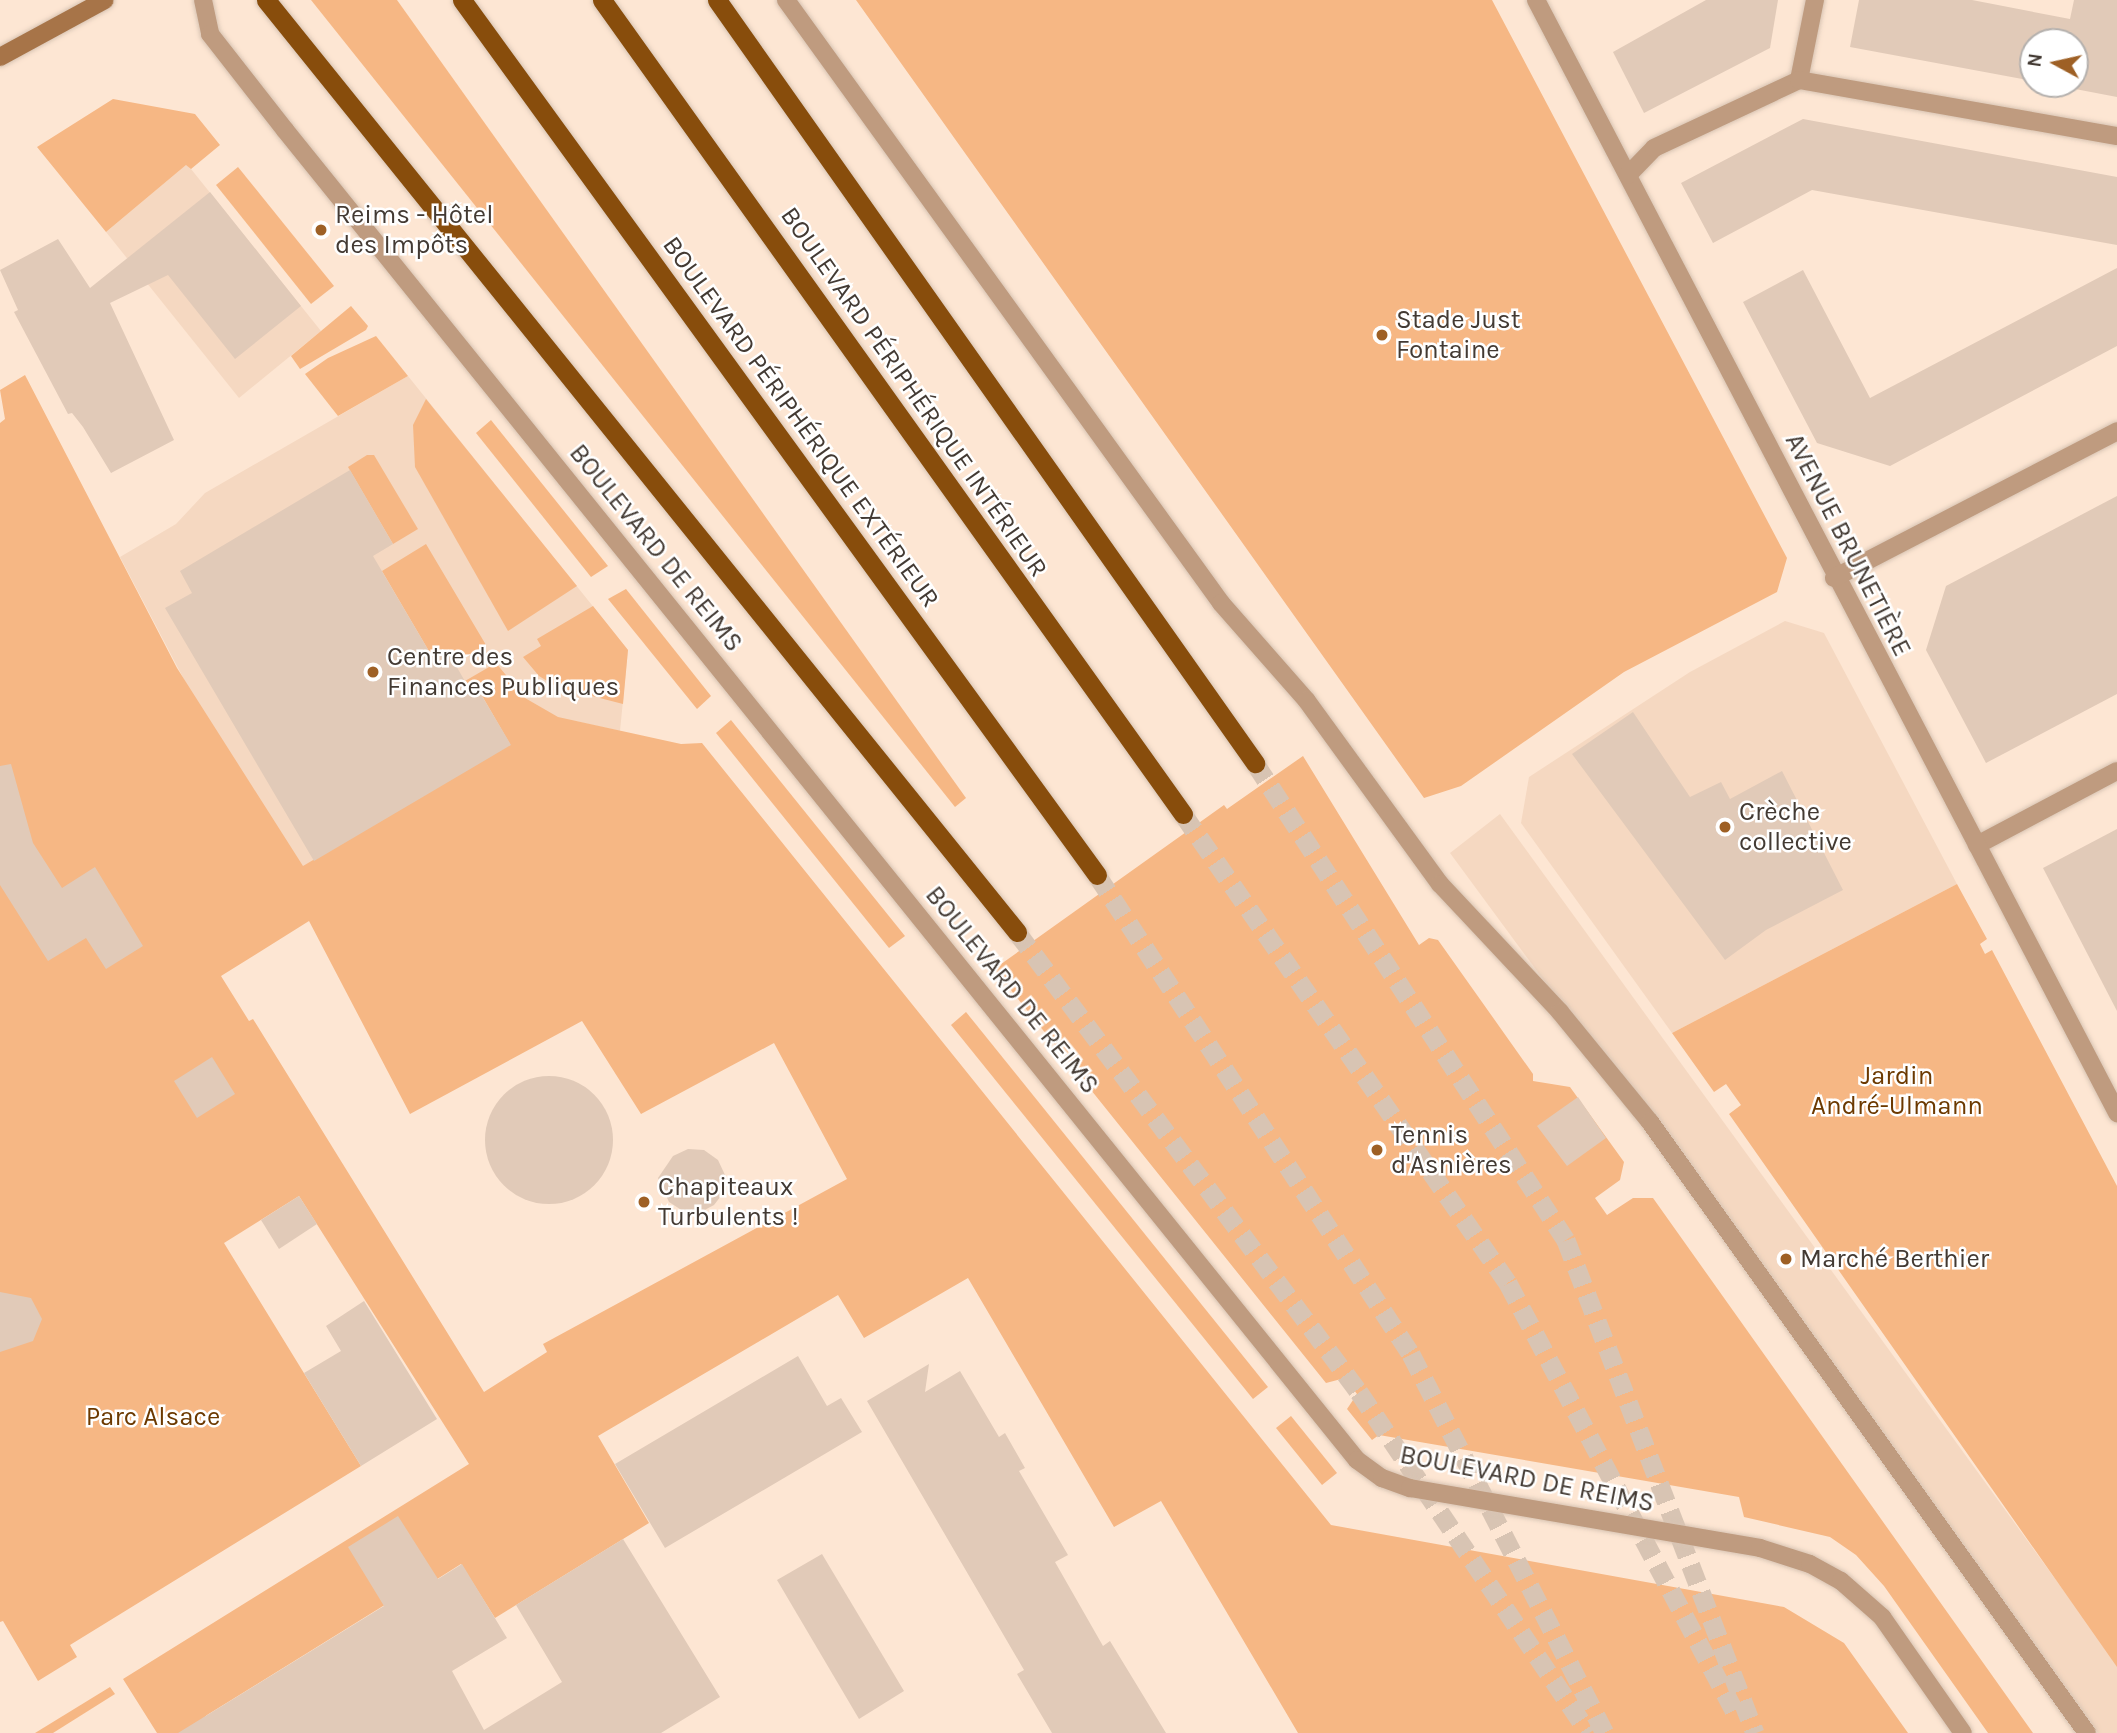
<!DOCTYPE html>
<html>
<head>
<meta charset="utf-8">
<style>
  body { margin:0 }
  #map { position:relative; width:2117px; height:1733px; overflow:hidden; background:#fde6d3; font-family:Karla,sans-serif }
  div>[style] { position:absolute }
  .built>* { inset:0; background:#f5d8c1 }
  .green>* { inset:0; background:#f6b784 }
  .building>* { inset:0; background:#e1cab8 }
  .round { border-radius:50% }
  .trunk-tunnel>* { height:19px; margin-top:-9.5px; transform-origin:0; background:repeating-linear-gradient(90deg,#d8c4b3 0 19px,transparent 0 29px) }
  .roads { filter:drop-shadow(0 0 2px #d8c4b3) drop-shadow(0 0 2px #d8c4b3) }
  .pedestrian>* { height:18px; margin:-9px; padding:0 9px; transform-origin:9px; border-radius:9px; background:#bf9b7f }
  .minor>* { height:18px; margin:-9px; padding:0 9px; transform-origin:9px; border-radius:9px; background:#bf9b7f }
  .secondary>* { height:18px; margin:-9px; padding:0 9px; transform-origin:9px; border-radius:9px; background:#a77448 }
  .trunk>* { height:19px; margin:-9.5px; padding:0 9.5px; transform-origin:9.5px; border-radius:9.5px; background:#884d0c }
  .dots>* { width:19px; height:19px; translate:-50% -50%; box-sizing:border-box; border:4px solid #fff; border-radius:50% }
  span { translate:-50% -50%; white-space:nowrap; text-align:center; line-height:1.15; -webkit-text-stroke:5px #fff; paint-order:stroke }
  .poi-label { font-size:26px; color:#433a33 }
  .left { translate:0 -50%; text-align:left }
  .street-label { font-size:26px; color:#433a33 }
  .park-label { font-size:26px; color:#6c3900 }
  .north { position:absolute; left:2019px; top:28px; width:70px; height:70px; box-sizing:border-box; background:#fff; border:2px solid #b4b0ad; border-radius:50%; rotate:278deg; font-size:19px; font-weight:700; line-height:28px; text-align:center; color:#433a33 }
  .north::after { content:''; display:block; margin:auto; width:24px; height:32px; background:#9e6025; clip-path:polygon(50% 0,100% 100%,50% 72%,0 100%) }
</style>
</head>
<body>
<div id="map">
  <div class="built">
    <div style="clip-path:polygon(187px 164px,321px 331px,239px 398px,106px 232px)"></div>
    <div style="clip-path:polygon(408px 376px,628px 650px,620px 731px,575px 721px,293px 888px,120px 557px,176px 524px,205px 493px)"></div>
    <div style="clip-path:polygon(1785px 621px,1824px 633px,1957px 884px,1672px 1033px,1521px 823px,1529px 777px,1690px 672px)"></div>
    <div style="clip-path:polygon(1500px 814px,2117px 1664px,2117px 1733px,2098px 1733px,1450px 853px)"></div>
  </div>
  <div class="green">
    <div style="clip-path:polygon(311px 0,397px 0,966px 798px,955px 807px)"></div>
    <div style="clip-path:polygon(856px 0,1492px 0,1787px 558px,1777px 592px,1624px 672px,1461px 786px,1424px 798px)"></div>
    <div style="clip-path:polygon(113px 99px,195px 114px,220px 145px,191px 169px,186px 165px,106px 232px,37px 147px)"></div>
    <div style="clip-path:polygon(238px 167px,334px 286px,311px 304px,216px 185px)"></div>
    <div style="clip-path:polygon(351px 306px,368px 326px,366px 330px,300px 369px,291px 356px)"></div>
    <div style="clip-path:polygon(376px 336px,408px 376px,338px 416px,305px 374px,328px 358px)"></div>
    <div style="clip-path:polygon(evenodd,25px 375px,177px 668px,303px 866px,510px 744px,477px 687px,470px 690px,465px 681px,496px 663px,525px 698px,558px 717px,681px 744px,702px 743px,1331px 1525px,1784px 1607px,1844px 1643px,1908px 1733px,1298px 1733px,1161px 1501px,1114px 1527px,968px 1278px,864px 1338px,838px 1295px,598px 1436px,649px 1523px,495px 1618px,461px 1564px,407px 1598px,404px 1593px,207px 1715px,186px 1733px,157px 1733px,123px 1679px,469px 1464px,299px 1196px,224px 1243px,361px 1466px,70px 1645px,77px 1657px,38px 1681px,3px 1621px,0 1622px,0 423px,5px 419px,0 390px,25px 375px,309px 921px,410px 1114px,582px 1021px,641px 1114px,774px 1043px,847px 1179px,543px 1344px,547px 1352px,484px 1392px,253px 1019px,249px 1021px,221px 976px,309px 921px)"></div>
    <div style="clip-path:polygon(426px 399px,577px 586px,508px 631px,415px 467px,413px 425px)"></div>
    <div style="clip-path:polygon(491px 420px,568px 516px,608px 566px,591px 577px,476px 433px)"></div>
    <div style="clip-path:polygon(367px 455px,374px 455px,418px 529px,393px 544px,348px 467px)"></div>
    <div style="clip-path:polygon(426px 544px,486px 645px,454px 663px,446px 650px,433px 658px,382px 571px)"></div>
    <div style="clip-path:polygon(626px 589px,711px 696px,697px 709px,608px 599px)"></div>
    <div style="clip-path:polygon(593px 606px,628px 650px,623px 704px,557px 687px,539px 676px,523px 657px,541px 646px,537px 639px)"></div>
    <div style="clip-path:polygon(731px 720px,905px 936px,889px 948px,716px 733px)"></div>
    <div style="clip-path:polygon(1303px 756px,1419px 945px,1429px 938px,1438px 940px,1533px 1074px,1533px 1081px,1570px 1087px,1624px 1162px,1620px 1180px,1595px 1198px,1607px 1215px,1633px 1198px,1653px 1198px,2033px 1733px,1988px 1733px,1884px 1586px,1856px 1555px,1830px 1537px,1744px 1517px,1739px 1497px,1379px 1435px,1372px 1440px,1347px 1409px,1357px 1394px,1345px 1378px,1326px 1383px,994px 969px,1224px 805px,1227px 809px)"></div>
    <div style="clip-path:polygon(1957px 884px,1987px 939px,1980px 944px,1985px 954px,1992px 950px,2117px 1186px,2117px 1667px,1729px 1114px,1741px 1105px,1726px 1084px,1714px 1092px,1672px 1033px)"></div>
    <div style="clip-path:polygon(966px 1012px,1268px 1387px,1253px 1399px,951px 1025px)"></div>
    <div style="clip-path:polygon(1291px 1416px,1337px 1473px,1322px 1485px,1276px 1428px)"></div>
    <div style="clip-path:polygon(110px 1687px,115px 1694px,53px 1733px,35px 1733px)"></div>
  </div>
  <div class="building">
    <div style="clip-path:polygon(1706px 0,1778px 0,1770px 48px,1644px 113px,1613px 52px)"></div>
    <div style="clip-path:polygon(1859px 0,1972px 0,2070px 19px,2074px 0,2117px 0,2117px 97px,2049px 84px,2075px 84px,2075px 42px,2033px 42px,2033px 81px,1850px 47px)"></div>
    <div style="clip-path:polygon(1803px 119px,2117px 177px,2117px 245px,1812px 190px,1713px 243px,1681px 183px)"></div>
    <div style="clip-path:polygon(210px 192px,301px 306px,235px 359px,168px 275px,110px 303px,174px 440px,111px 473px,83px 427px,72px 413px,68px 414px,14px 312px,18px 310px,0 270px,58px 239px,90px 288px)"></div>
    <div style="clip-path:polygon(2117px 268px,2117px 346px,1890px 466px,1817px 443px,1743px 302px,1803px 270px,1870px 398px)"></div>
    <div style="clip-path:polygon(350px 470px,393px 544px,373px 556px,433px 658px,447px 650px,470px 690px,476px 686px,511px 745px,314px 861px,165px 608px,192px 593px,180px 571px)"></div>
    <div style="clip-path:polygon(2117px 496px,2117px 694px,1986px 763px,1926px 650px,1946px 586px)"></div>
    <div style="clip-path:polygon(1633px 712px,1690px 797px,1721px 782px,1730px 799px,1782px 771px,1843px 890px,1766px 930px,1725px 960px,1572px 754px)"></div>
    <div style="clip-path:polygon(11px 764px,33px 843px,62px 888px,95px 867px,143px 946px,106px 969px,86px 938px,48px 961px,0 885px,0 766px)"></div>
    <div style="clip-path:polygon(2117px 829px,2117px 1011px,2043px 868px)"></div>
    <div style="clip-path:polygon(212px 1057px,235px 1094px,197px 1118px,174px 1081px)"></div>
    <div class="round" style="left:485px;top:1076px;width:128px;height:128px"></div>
    <div style="clip-path:polygon(1578px 1097px,1606px 1138px,1567px 1166px,1537px 1126px)"></div>
    <div style="clip-path:polygon(688px 1149px,704px 1150px,718px 1160px,725px 1175px,724px 1192px,714px 1205px,699px 1213px,683px 1211px,669px 1202px,658px 1178px,673px 1156px)"></div>
    <div style="clip-path:polygon(299px 1196px,317px 1224px,279px 1249px,261px 1220px)"></div>
    <div style="clip-path:polygon(0 1292px,31px 1298px,42px 1319px,33px 1341px,0 1352px)"></div>
    <div style="clip-path:polygon(364px 1301px,437px 1419px,361px 1466px,304px 1373px,341px 1351px,326px 1326px)"></div>
    <div style="clip-path:polygon(798px 1356px,827px 1406px,841px 1398px,862px 1432px,665px 1548px,615px 1464px)"></div>
    <div style="clip-path:polygon(929px 1364px,925px 1392px,960px 1371px,999px 1437px,1005px 1433px,1025px 1468px,1019px 1471px,1068px 1555px,1055px 1562px,1103px 1646px,1110px 1641px,1166px 1733px,1052px 1733px,1017px 1674px,1024px 1670px,867px 1401px)"></div>
    <div style="clip-path:polygon(398px 1516px,438px 1579px,462px 1564px,507px 1638px,452px 1671px,484px 1730px,562px 1682px,516px 1605px,623px 1539px,720px 1697px,661px 1733px,178px 1733px,384px 1606px,348px 1547px)"></div>
    <div style="clip-path:polygon(822px 1554px,904px 1691px,859px 1719px,777px 1580px)"></div>
  </div>
  <div class="trunk-tunnel">
    <div style="left:1255px;top:763px;width:569px;rotate:56.9deg"></div>
    <div style="left:1566px;top:1240px;width:528px;rotate:69.02deg"></div>
    <div style="left:1183px;top:814px;width:571px;rotate:55.28deg"></div>
    <div style="left:1508px;top:1283px;width:488px;rotate:62.1deg"></div>
    <div style="left:1097px;top:875px;width:573px;rotate:56.75deg"></div>
    <div style="left:1411px;top:1354px;width:426px;rotate:62.9deg"></div>
    <div style="left:1017px;top:932px;width:573px;rotate:53.37deg"></div>
    <div style="left:1359px;top:1392px;width:411px;rotate:56deg"></div>
  </div>
  <div class="roads">
    <div class="pedestrian">
      <div style="left:1977px;top:845px;width:158px;rotate:-27.9deg"></div>
    </div>
    <div class="minor">
      <div style="left:203px;top:0;width:35px;rotate:78deg"></div>
      <div style="left:210px;top:34px;width:122px;rotate:52deg"></div>
      <div style="left:285px;top:130px;width:1708px;rotate:51.13deg"></div>
      <div style="left:1357px;top:1460px;width:31px;rotate:36deg"></div>
      <div style="left:1382px;top:1478px;width:30px;rotate:20deg"></div>
      <div style="left:1410px;top:1488px;width:355px;rotate:9.7deg"></div>
      <div style="left:1760px;top:1548px;width:52px;rotate:17.7deg"></div>
      <div style="left:1810px;top:1564px;width:35px;rotate:29deg"></div>
      <div style="left:1841px;top:1581px;width:55px;rotate:41.3deg"></div>
      <div style="left:1882px;top:1617px;width:141px;rotate:55.1deg"></div>
      <div style="left:786px;top:0;width:744px;rotate:54.19deg"></div>
      <div style="left:1221px;top:603px;width:130px;rotate:48.7deg"></div>
      <div style="left:1307px;top:701px;width:226px;rotate:54deg"></div>
      <div style="left:1440px;top:884px;width:175px;rotate:46.8deg"></div>
      <div style="left:1560px;top:1012px;width:142px;rotate:50.7deg"></div>
      <div style="left:1650px;top:1122px;width:751px;rotate:54.43deg"></div>
      <div style="left:1536px;top:0;width:1256px;rotate:62.43deg"></div>
      <div style="left:1799px;top:80px;width:82px;rotate:-78.7deg"></div>
      <div style="left:1628px;top:175px;width:37px;rotate:-46deg"></div>
      <div style="left:1654px;top:148px;width:160px;rotate:-25.1deg"></div>
      <div style="left:1799px;top:80px;width:323px;rotate:10deg"></div>
      <div style="left:1834px;top:578px;width:319px;rotate:-27.4deg"></div>
    </div>
    <div class="secondary">
      <div style="left:0;top:57px;width:119px;rotate:-28.5deg"></div>
    </div>
    <div class="trunk">
      <div style="left:266px;top:0;width:1197px;rotate:51.14deg"></div>
      <div style="left:462px;top:0;width:1081px;rotate:54.03deg"></div>
      <div style="left:602px;top:0;width:1000px;rotate:54.48deg"></div>
      <div style="left:717px;top:0;width:934px;rotate:54.81deg"></div>
    </div>
  </div>
  <div class="dots">
    <div style="left:321px;top:230px;background:#9e6025"></div>
    <div style="left:1382px;top:335px;background:#9e6025"></div>
    <div style="left:373px;top:672px;background:#9e6025"></div>
    <div style="left:1725px;top:827px;background:#9e6025"></div>
    <div style="left:1377px;top:1150px;background:#9e6025"></div>
    <div style="left:644px;top:1202px;background:#9e6025"></div>
    <div style="left:1786px;top:1259px;background:#9e6025"></div>
  </div>
  <div class="poi-label">
    <span class="left" style="left:335px;top:230px">Reims - Hôtel<br>des Impôts</span>
    <span class="left" style="left:1396px;top:335px">Stade Just<br>Fontaine</span>
    <span class="left" style="left:387px;top:672px">Centre des<br>Finances Publiques</span>
    <span class="left" style="left:1739px;top:827px">Crèche<br>collective</span>
    <span class="left" style="left:1391px;top:1150px">Tennis<br>d'Asnières</span>
    <span class="left" style="left:658px;top:1202px">Chapiteaux<br>Turbulents !</span>
    <span class="left" style="left:1800px;top:1259px">Marché Berthier</span>
  </div>
  <div class="street-label">
    <span style="left:914px;top:392px;rotate:55deg">BOULEVARD PÉRIPHÉRIQUE INTÉRIEUR</span>
    <span style="left:801px;top:422px;rotate:54deg">BOULEVARD PÉRIPHÉRIQUE EXTÉRIEUR</span>
    <span style="left:1848px;top:545px;rotate:63deg">AVENUE BRUNETIÈRE</span>
    <span style="left:656px;top:548px;rotate:51deg">BOULEVARD DE REIMS</span>
    <span style="left:1012px;top:990px;rotate:51deg">BOULEVARD DE REIMS</span>
    <span style="left:1527px;top:1479px;rotate:11deg">BOULEVARD DE REIMS</span>
  </div>
  <div class="park-label">
    <span style="left:1897px;top:1091px">Jardin<br>André-Ulmann</span>
    <span style="left:153px;top:1417px">Parc Alsace</span>
  </div>
  <div class="north">N</div>
</div>
</body>
</html>
